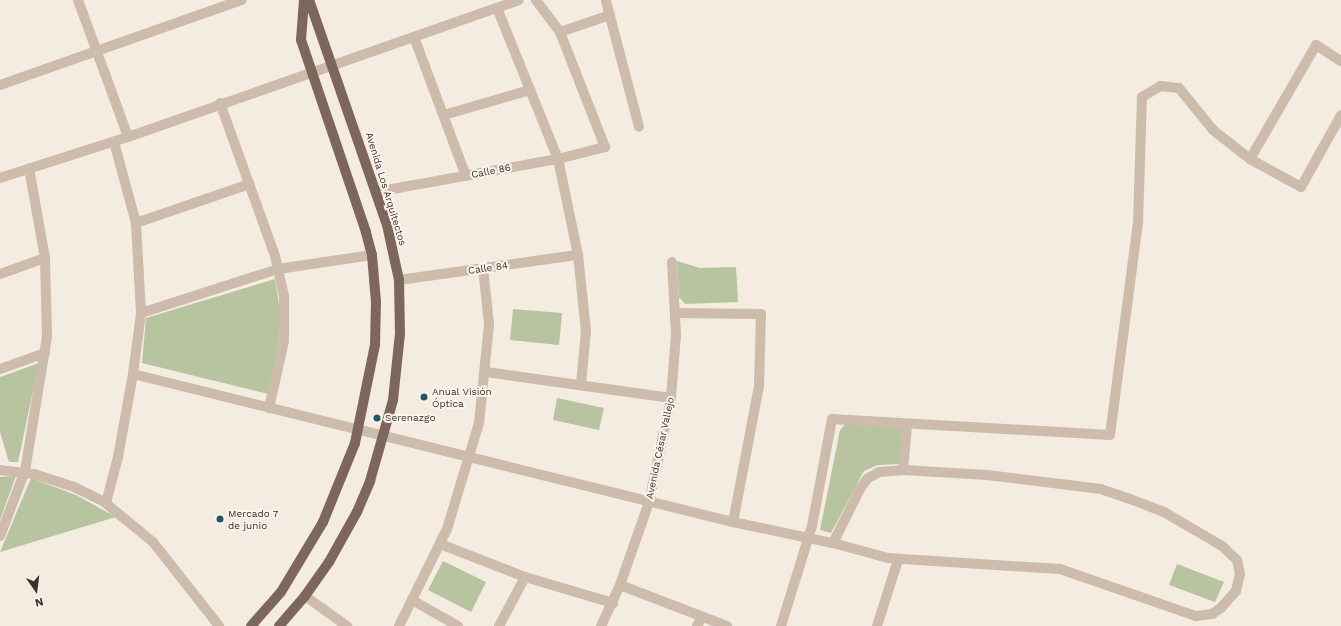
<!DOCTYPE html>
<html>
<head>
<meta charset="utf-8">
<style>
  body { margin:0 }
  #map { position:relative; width:1341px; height:626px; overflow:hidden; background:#f4ebe1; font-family:"Work Sans",sans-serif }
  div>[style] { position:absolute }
  .green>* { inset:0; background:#b8c4a0 }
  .minor>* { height:10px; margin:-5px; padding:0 5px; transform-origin:5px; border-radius:5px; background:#cdbbac }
  .major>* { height:10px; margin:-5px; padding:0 5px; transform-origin:5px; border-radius:5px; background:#7d675c }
  .dots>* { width:11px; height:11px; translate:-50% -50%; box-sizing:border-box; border:2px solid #fbf5ee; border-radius:50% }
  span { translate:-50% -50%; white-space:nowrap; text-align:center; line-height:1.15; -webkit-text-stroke:4px #fbf5ee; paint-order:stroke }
  .street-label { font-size:10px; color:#3b302b }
  .poi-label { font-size:10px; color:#3b302b }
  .left { translate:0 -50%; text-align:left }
  .north { position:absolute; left:16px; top:570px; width:40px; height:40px; -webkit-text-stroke:3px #fbf5ee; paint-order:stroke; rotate:166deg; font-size:11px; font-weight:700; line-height:16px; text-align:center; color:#3b302b }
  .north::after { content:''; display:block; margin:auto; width:14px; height:18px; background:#3b302b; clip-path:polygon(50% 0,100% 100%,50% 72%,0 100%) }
</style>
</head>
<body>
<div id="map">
  <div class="green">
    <div style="clip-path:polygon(677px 261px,700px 268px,736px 267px,738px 302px,685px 304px,679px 297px)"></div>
    <div style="clip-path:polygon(275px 279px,280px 311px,278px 353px,268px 394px,142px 363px,146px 318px)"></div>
    <div style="clip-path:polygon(513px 309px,562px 313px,559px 345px,510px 340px)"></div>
    <div style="clip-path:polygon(39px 363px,18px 462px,9px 462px,0 432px,0 377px)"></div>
    <div style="clip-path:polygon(557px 398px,604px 408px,599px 430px,553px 420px)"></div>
    <div style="clip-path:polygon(845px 424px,903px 428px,900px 464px,878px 465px,864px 471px,831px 533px,820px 530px,840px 430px)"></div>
    <div style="clip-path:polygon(16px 476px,0 520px,0 477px)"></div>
    <div style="clip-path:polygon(31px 478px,76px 495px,116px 517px,0 552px)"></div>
    <div style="clip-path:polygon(443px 561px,486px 582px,471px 612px,428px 590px)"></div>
    <div style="clip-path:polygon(1177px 564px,1224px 582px,1215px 602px,1169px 585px)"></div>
  </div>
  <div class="minor">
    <div style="left:78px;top:0;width:146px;rotate:69.9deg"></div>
    <div style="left:606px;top:1px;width:130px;rotate:75.3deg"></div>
    <div style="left:497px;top:8px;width:163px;rotate:68deg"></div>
    <div style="left:558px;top:159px;width:98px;rotate:78.2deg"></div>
    <div style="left:578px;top:255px;width:76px;rotate:84deg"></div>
    <div style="left:586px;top:331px;width:53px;rotate:95.4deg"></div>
    <div style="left:560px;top:32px;width:53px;rotate:-18.8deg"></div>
    <div style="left:414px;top:37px;width:148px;rotate:69.5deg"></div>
    <div style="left:0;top:85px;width:256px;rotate:-19.4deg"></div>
    <div style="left:220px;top:103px;width:163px;rotate:70.2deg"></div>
    <div style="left:275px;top:256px;width:41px;rotate:77.3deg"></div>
    <div style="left:284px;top:296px;width:45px;rotate:90deg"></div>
    <div style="left:284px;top:341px;width:69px;rotate:102.6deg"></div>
    <div style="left:444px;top:115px;width:90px;rotate:-16.2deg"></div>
    <div style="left:1250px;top:159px;width:132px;rotate:-59.9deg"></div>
    <div style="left:1316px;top:45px;width:30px;rotate:33deg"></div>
    <div style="left:0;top:178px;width:134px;rotate:-17.8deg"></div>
    <div style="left:128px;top:137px;width:414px;rotate:-19.3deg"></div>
    <div style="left:376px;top:192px;width:185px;rotate:-10.3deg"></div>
    <div style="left:558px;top:159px;width:49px;rotate:-14.3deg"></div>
    <div style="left:605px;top:147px;width:123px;rotate:-111.4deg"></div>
    <div style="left:560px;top:32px;width:40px;rotate:-127deg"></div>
    <div style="left:136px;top:223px;width:120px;rotate:-19deg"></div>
    <div style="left:0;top:274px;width:48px;rotate:-19.6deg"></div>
    <div style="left:399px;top:280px;width:181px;rotate:-8deg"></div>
    <div style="left:141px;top:313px;width:144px;rotate:-17.8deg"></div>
    <div style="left:278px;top:269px;width:95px;rotate:-8.5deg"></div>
    <div style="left:676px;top:313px;width:85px;rotate:0.7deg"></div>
    <div style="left:761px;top:314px;width:72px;rotate:91.6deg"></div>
    <div style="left:759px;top:386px;width:138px;rotate:100.8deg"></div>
    <div style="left:0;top:369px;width:48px;rotate:-19.6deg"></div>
    <div style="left:486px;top:372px;width:187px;rotate:8deg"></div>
    <div style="left:133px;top:374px;width:618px;rotate:13.86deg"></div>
    <div style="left:733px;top:522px;width:102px;rotate:11.9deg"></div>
    <div style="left:833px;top:543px;width:57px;rotate:15.3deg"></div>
    <div style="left:888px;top:558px;width:172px;rotate:3.7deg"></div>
    <div style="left:1060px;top:569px;width:144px;rotate:19.1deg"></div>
    <div style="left:1196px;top:616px;width:16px;rotate:-7deg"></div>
    <div style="left:1212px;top:614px;width:11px;rotate:-34deg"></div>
    <div style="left:1221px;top:608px;width:23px;rotate:-49deg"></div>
    <div style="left:1236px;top:591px;width:17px;rotate:-77deg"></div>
    <div style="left:1240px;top:574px;width:14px;rotate:-102deg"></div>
    <div style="left:1237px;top:560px;width:21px;rotate:-137deg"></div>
    <div style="left:1222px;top:546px;width:67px;rotate:-149.6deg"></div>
    <div style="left:1164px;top:512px;width:36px;rotate:-159deg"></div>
    <div style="left:1130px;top:499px;width:31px;rotate:-161deg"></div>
    <div style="left:1101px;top:489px;width:115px;rotate:-173deg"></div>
    <div style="left:987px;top:475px;width:84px;rotate:-176.6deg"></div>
    <div style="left:903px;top:470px;width:24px;rotate:175deg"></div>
    <div style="left:879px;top:472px;width:14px;rotate:150deg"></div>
    <div style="left:867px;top:479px;width:12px;rotate:125deg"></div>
    <div style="left:860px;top:489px;width:60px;rotate:116.6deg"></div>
    <div style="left:0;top:470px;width:34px;rotate:7deg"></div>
    <div style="left:34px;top:474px;width:40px;rotate:18deg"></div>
    <div style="left:72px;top:486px;width:34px;rotate:26deg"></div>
    <div style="left:103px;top:501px;width:65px;rotate:39.4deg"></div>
    <div style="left:153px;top:542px;width:107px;rotate:51.8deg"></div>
    <div style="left:903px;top:470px;width:45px;rotate:-84.9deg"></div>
    <div style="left:106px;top:503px;width:48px;rotate:-75.4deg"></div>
    <div style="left:118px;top:457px;width:84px;rotate:-79.8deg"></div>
    <div style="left:133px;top:374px;width:62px;rotate:-82.5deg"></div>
    <div style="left:141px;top:313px;width:90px;rotate:-93.2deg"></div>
    <div style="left:136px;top:223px;width:84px;rotate:-105.2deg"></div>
    <div style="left:0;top:536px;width:70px;rotate:-69deg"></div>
    <div style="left:25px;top:471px;width:137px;rotate:-80.7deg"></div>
    <div style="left:47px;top:336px;width:78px;rotate:-91.5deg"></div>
    <div style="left:45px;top:258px;width:91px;rotate:-100.1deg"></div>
    <div style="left:440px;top:544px;width:91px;rotate:21.2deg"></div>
    <div style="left:525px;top:577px;width:92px;rotate:16.5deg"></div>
    <div style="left:620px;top:585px;width:115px;rotate:21deg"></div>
    <div style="left:305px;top:596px;width:52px;rotate:35.5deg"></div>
    <div style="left:412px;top:600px;width:53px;rotate:29.5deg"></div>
    <div style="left:399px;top:626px;width:108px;rotate:-63.7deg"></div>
    <div style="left:447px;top:529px;width:111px;rotate:-73.2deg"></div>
    <div style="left:479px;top:423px;width:100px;rotate:-84.2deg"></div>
    <div style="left:489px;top:324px;width:56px;rotate:-96.1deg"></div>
    <div style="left:499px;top:626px;width:55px;rotate:-62deg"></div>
    <div style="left:601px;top:626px;width:45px;rotate:-65.1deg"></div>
    <div style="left:620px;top:585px;width:88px;rotate:-70.7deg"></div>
    <div style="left:649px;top:502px;width:106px;rotate:-78.1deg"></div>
    <div style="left:671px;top:398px;width:64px;rotate:-85.5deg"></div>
    <div style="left:676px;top:334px;width:72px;rotate:-93.2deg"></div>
    <div style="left:697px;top:626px;width:10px;rotate:-61deg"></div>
    <div style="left:781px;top:626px;width:105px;rotate:-72.8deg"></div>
    <div style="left:812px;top:526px;width:109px;rotate:-79.4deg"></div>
    <div style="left:832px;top:419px;width:278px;rotate:3.3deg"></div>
    <div style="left:1110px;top:435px;width:214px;rotate:-82.5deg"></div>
    <div style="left:1138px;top:223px;width:126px;rotate:-88.2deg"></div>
    <div style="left:1142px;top:97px;width:21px;rotate:-31deg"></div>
    <div style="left:1160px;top:86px;width:19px;rotate:6deg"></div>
    <div style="left:1179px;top:88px;width:54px;rotate:51deg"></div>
    <div style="left:1213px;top:130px;width:47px;rotate:38.1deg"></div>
    <div style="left:1250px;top:159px;width:58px;rotate:28.8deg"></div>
    <div style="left:1301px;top:187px;width:82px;rotate:-60.9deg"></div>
    <div style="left:877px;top:626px;width:69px;rotate:-72.3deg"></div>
  </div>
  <div class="major">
    <div style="left:251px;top:626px;width:45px;rotate:-48.6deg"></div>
    <div style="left:281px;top:592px;width:82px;rotate:-59deg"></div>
    <div style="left:323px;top:522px;width:85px;rotate:-67.9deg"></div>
    <div style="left:355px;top:443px;width:100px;rotate:-78.5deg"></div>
    <div style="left:375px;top:345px;width:43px;rotate:-88.7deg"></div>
    <div style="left:376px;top:302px;width:47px;rotate:-94.9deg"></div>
    <div style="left:372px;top:255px;width:24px;rotate:-105deg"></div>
    <div style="left:366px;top:232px;width:203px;rotate:-108.7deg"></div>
    <div style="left:301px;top:40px;width:40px;rotate:-85.7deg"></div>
    <div style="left:279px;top:626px;width:40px;rotate:-49deg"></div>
    <div style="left:305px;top:596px;width:42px;rotate:-54.8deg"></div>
    <div style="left:329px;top:562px;width:57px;rotate:-60.8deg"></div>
    <div style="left:357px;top:512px;width:34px;rotate:-67deg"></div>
    <div style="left:370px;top:481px;width:84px;rotate:-74.1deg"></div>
    <div style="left:393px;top:400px;width:67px;rotate:-84deg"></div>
    <div style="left:400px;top:333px;width:53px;rotate:-91.1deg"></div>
    <div style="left:399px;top:280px;width:56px;rotate:-102.3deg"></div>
    <div style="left:387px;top:225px;width:238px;rotate:-109.1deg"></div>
  </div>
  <div class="dots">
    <div style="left:424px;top:397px;background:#1f5a5e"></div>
    <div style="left:377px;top:418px;background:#1f5a5e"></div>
    <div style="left:220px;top:519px;background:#1f5a5e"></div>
  </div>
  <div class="street-label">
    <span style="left:491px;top:171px;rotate:-11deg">Calle 86</span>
    <span style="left:386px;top:189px;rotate:73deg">Avenida Los Arquitectos</span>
    <span style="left:488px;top:268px;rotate:-8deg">Calle 84</span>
    <span style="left:660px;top:448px;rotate:-78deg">Avenida César Vallejo</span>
  </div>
  <div class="poi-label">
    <span class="left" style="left:432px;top:397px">Anual Visión<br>Óptica</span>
    <span class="left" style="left:385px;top:418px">Serenazgo</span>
    <span class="left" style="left:228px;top:519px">Mercado 7<br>de junio</span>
  </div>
  <div class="north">N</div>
</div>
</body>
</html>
